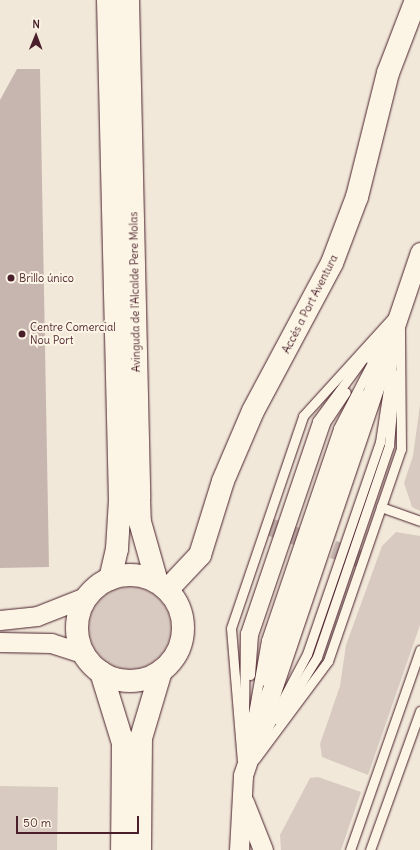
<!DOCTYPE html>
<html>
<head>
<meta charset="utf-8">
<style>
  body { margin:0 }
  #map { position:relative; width:420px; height:850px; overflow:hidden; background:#f1e8da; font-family:Delius,sans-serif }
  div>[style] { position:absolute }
  .green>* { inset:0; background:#d8cac0 }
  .round { border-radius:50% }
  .building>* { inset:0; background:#c7b6af }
  .roads { filter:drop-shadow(0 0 1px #4a1f2b) drop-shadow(0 0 1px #4a1f2b) }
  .service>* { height:9px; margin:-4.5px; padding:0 4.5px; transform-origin:4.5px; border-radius:4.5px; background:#fcf5e5 }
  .minor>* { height:19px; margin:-9.5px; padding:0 9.5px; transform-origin:9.5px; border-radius:9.5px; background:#fcf5e5 }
  .tertiary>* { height:22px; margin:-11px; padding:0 11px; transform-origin:11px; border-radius:11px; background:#fcf5e5 }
  .tertiary>.ring { margin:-11px; padding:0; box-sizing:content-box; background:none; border:22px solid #fcf5e5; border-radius:50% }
  .dots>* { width:11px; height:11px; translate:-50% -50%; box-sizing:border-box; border:2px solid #fcf5e5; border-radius:50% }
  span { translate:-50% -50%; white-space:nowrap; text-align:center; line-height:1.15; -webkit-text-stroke:4px #fcf5e5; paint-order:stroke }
  .poi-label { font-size:11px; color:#4a1f2b }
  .left { translate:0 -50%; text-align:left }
  .street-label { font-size:11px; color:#4a1f2b }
  .north { position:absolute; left:16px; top:16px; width:40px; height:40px; -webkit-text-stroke:3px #fcf5e5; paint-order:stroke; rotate:1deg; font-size:11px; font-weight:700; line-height:16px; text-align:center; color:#4a1f2b }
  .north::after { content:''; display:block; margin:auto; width:14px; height:18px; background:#4a1f2b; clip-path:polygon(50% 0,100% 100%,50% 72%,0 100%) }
  .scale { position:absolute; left:16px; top:816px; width:123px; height:18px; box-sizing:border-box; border:2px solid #4a1f2b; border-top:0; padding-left:5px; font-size:12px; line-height:14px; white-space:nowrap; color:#4a1f2b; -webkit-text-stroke:3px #fcf5e5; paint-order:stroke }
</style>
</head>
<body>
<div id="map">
  <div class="green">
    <div style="clip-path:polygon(420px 405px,420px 511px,412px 507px,404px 483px,413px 456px)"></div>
    <div style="clip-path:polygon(396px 532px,420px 536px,420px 625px,368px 775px,322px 757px,320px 744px,340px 686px,346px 645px,382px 546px)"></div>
    <div class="round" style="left:89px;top:587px;width:82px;height:82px"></div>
    <div style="clip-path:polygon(318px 777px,361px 792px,341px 850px,281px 850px,280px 835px,310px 778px)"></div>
    <div style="clip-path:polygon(0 786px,58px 787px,57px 850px,0 850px)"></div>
  </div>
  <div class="building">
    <div style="clip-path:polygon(17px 69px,40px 69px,49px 567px,0 568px,0 100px)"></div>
    <div style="clip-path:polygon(273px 519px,280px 521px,274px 538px,267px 535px)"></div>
    <div style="clip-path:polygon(294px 526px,300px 528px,295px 545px,288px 543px)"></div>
    <div style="clip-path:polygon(336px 541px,342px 543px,336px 560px,330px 558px)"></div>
    <div style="clip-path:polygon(357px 549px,364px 551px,358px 568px,351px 565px)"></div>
  </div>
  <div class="roads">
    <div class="service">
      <div style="left:368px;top:358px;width:30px;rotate:-57deg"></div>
      <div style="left:381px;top:507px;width:41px;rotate:19.7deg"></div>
      <div style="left:250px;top:675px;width:40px;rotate:-85.7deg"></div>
      <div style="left:253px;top:635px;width:224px;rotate:-71.2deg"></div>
      <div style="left:325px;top:423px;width:37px;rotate:-56deg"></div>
      <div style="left:265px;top:681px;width:40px;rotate:-77deg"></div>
      <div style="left:274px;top:642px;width:224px;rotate:-71.2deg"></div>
      <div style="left:346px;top:430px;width:39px;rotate:-66deg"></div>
      <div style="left:278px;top:720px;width:74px;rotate:-58.2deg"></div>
      <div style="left:317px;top:657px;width:224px;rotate:-71.2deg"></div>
      <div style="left:389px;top:445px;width:71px;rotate:-85.2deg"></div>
      <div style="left:244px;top:722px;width:89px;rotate:-89.4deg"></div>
      <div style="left:245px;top:633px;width:224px;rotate:-71.2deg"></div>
      <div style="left:317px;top:421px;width:86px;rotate:-53.5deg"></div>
      <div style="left:251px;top:725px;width:86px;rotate:-80deg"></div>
      <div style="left:266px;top:640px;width:224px;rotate:-71.2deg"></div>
      <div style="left:338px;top:428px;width:85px;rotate:-62.5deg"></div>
      <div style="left:265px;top:733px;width:89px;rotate:-62deg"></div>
      <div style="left:307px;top:654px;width:224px;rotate:-71deg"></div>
      <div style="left:380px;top:442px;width:87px;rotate:-81.4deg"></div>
      <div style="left:245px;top:745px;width:29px;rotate:-86deg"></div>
      <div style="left:255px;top:759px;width:122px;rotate:-53.3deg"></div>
      <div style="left:328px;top:661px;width:163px;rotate:-71deg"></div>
      <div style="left:381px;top:507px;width:61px;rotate:-71deg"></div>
      <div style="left:401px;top:449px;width:121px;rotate:-90.5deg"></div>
      <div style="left:242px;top:762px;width:134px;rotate:-94.7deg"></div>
      <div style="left:231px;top:628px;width:224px;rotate:-71.2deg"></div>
      <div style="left:303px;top:416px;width:134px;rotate:-47.7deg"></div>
      <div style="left:350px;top:850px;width:212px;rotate:-70.7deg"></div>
      <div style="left:370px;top:850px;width:148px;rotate:-70.2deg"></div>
    </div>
    <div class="minor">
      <div style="left:0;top:620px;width:37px;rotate:-6deg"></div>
      <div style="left:37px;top:616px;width:55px;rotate:-21.4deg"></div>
      <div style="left:0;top:642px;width:51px;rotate:1.1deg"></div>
      <div style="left:51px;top:643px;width:35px;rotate:18deg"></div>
      <div style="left:244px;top:802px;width:52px;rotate:68.4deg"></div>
      <div style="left:239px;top:850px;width:75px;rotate:-86.9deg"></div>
      <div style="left:243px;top:775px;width:552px;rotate:-71.3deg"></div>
    </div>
    <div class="tertiary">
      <div style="left:108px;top:0;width:500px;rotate:88.63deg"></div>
      <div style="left:120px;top:500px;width:49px;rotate:93.5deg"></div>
      <div style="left:117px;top:549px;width:31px;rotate:103deg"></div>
      <div style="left:128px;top:0;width:498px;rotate:88.7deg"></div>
      <div style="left:139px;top:498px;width:24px;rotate:88deg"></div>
      <div style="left:140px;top:522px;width:62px;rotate:74.2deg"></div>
      <div class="ring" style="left:77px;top:575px;width:84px;height:84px"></div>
      <div style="left:167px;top:590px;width:48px;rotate:-46.7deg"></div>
      <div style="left:200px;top:555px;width:77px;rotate:-72.7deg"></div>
      <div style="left:223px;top:481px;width:76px;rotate:-66.8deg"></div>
      <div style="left:253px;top:411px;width:168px;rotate:-61.9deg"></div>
      <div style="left:332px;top:263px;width:71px;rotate:-69.3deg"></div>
      <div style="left:357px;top:197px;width:128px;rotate:-76deg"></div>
      <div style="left:388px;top:73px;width:78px;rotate:-69deg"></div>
      <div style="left:101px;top:672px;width:74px;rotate:72.8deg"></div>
      <div style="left:123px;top:743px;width:107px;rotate:90.5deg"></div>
      <div style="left:140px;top:850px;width:112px;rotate:-89.5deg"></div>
      <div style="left:141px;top:738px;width:70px;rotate:-73.4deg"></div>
    </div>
  </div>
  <div class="dots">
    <div style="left:11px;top:278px;background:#4a1f2b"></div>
    <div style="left:22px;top:334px;background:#4a1f2b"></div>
  </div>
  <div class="poi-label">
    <span class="left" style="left:19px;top:278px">Brillo único</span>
    <span class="left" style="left:30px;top:334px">Centre Comercial<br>Nou Port</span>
  </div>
  <div class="street-label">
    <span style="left:135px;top:292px;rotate:-91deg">Avinguda de l'Alcalde Pere Molas</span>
    <span style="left:310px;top:304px;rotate:-63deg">Accés a Port Aventura</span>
  </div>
  <div class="north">N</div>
  <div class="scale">50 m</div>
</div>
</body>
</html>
